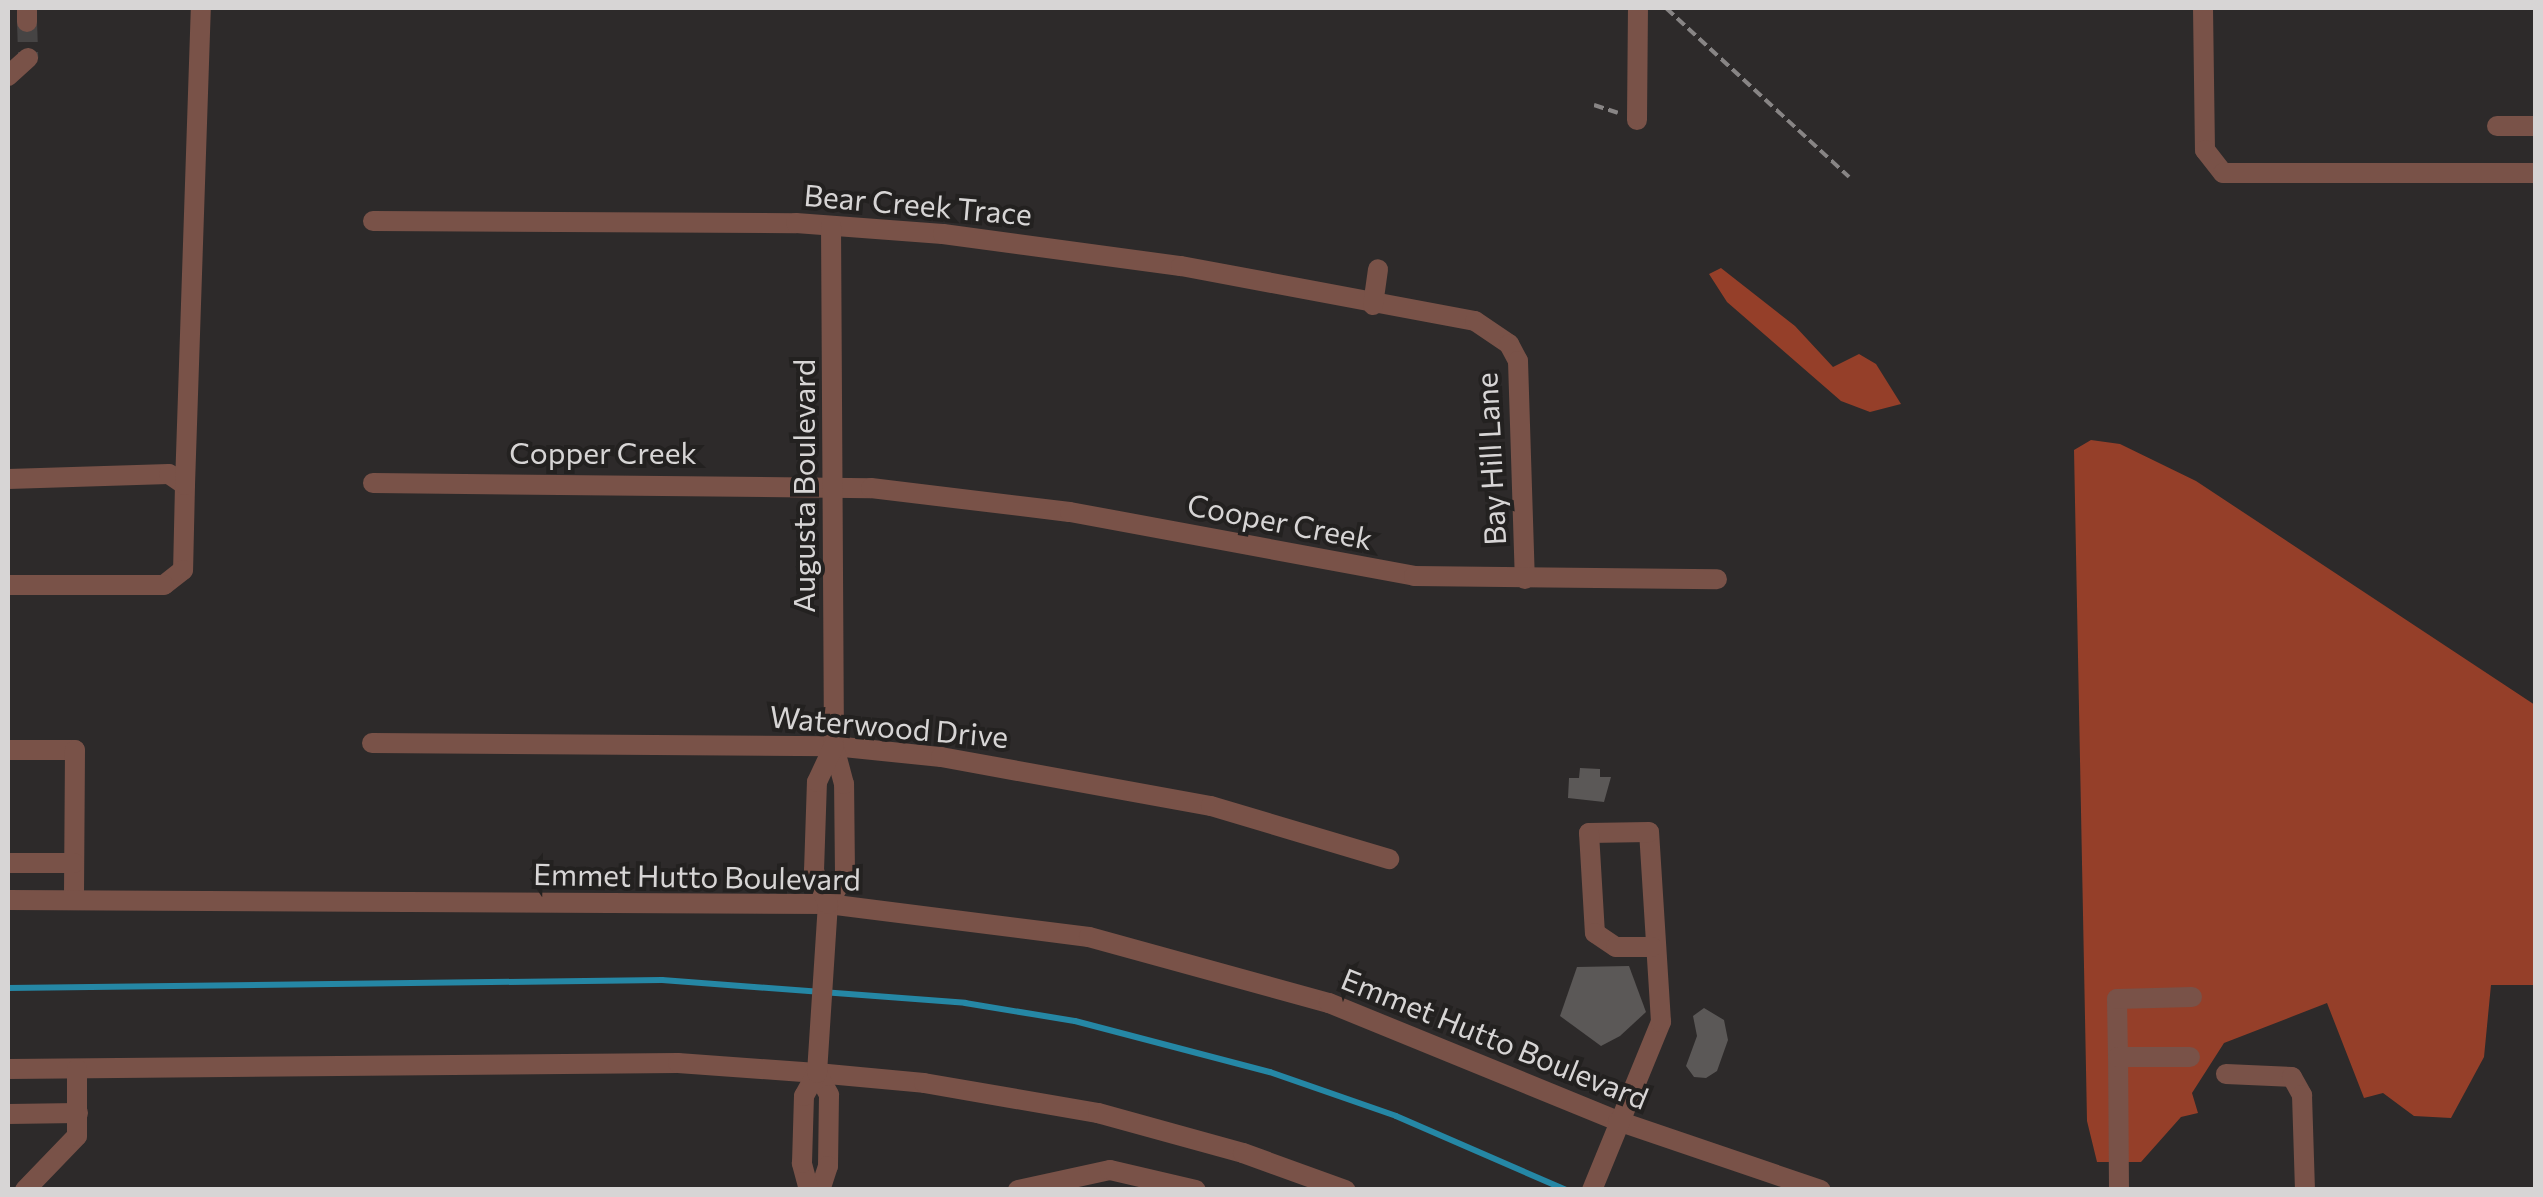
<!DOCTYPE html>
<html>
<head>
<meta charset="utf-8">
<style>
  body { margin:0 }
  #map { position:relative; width:2543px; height:1197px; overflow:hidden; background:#2d2a2a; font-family:Commissioner,sans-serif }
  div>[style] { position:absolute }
  .forest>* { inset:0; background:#953f29 }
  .stream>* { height:6px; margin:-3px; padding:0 3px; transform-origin:3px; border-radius:3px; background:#2587a5 }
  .building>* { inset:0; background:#5b5857 }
  .minor-tunnel>* { height:20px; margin-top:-10px; transform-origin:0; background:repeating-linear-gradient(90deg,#464444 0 20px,transparent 0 30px) }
  .path>* { height:4px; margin-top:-2px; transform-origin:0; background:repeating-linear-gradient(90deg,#888585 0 10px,transparent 0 15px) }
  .minor>* { height:20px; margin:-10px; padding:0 10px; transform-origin:10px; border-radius:10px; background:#795248 }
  span { translate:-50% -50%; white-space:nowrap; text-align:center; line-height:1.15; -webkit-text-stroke:8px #232120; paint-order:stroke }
  .street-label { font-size:30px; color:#d7d5d5 }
  .frame { position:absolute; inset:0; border:10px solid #d7d5d5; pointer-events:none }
</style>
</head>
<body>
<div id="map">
  <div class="forest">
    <div style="clip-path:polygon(1721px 268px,1795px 326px,1833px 367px,1859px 354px,1876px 364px,1901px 404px,1870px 412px,1841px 401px,1727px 302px,1709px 274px)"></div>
    <div style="clip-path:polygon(2091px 440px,2120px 444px,2196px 481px,2535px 705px,2535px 985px,2491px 985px,2484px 1057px,2451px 1118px,2414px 1116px,2383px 1093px,2364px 1098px,2327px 1003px,2224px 1043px,2192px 1093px,2198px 1113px,2181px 1117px,2141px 1162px,2097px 1162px,2087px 1121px,2074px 450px)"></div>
  </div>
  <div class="stream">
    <div style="left:8px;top:988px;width:654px;rotate:-0.7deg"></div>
    <div style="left:662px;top:980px;width:304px;rotate:4.3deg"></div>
    <div style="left:965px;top:1003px;width:111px;rotate:9.3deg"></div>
    <div style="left:1075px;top:1021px;width:202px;rotate:14.7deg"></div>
    <div style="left:1270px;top:1072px;width:133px;rotate:19.2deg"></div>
    <div style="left:1396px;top:1116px;width:185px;rotate:23.5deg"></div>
  </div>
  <div class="building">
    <div style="clip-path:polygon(1580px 768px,1600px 769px,1600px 777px,1611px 777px,1604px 802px,1568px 798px,1569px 778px,1579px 778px)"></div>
    <div style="clip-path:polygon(1629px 966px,1646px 1012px,1620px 1036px,1601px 1046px,1560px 1016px,1577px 967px)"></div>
    <div style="clip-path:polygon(1704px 1008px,1724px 1020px,1728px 1040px,1717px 1071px,1706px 1078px,1694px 1077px,1686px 1066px,1697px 1036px,1693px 1016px)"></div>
  </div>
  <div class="minor-tunnel">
    <div style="left:27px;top:22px;width:36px;rotate:88deg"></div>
  </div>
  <div class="path">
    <div style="left:1666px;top:8px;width:249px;rotate:42.7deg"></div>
    <div style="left:1594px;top:105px;width:25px;rotate:18deg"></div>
  </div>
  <div class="minor">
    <div style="left:27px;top:8px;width:14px;rotate:90deg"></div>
    <div style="left:2203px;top:8px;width:142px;rotate:89.2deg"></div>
    <div style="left:2205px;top:150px;width:29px;rotate:52deg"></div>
    <div style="left:2223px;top:173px;width:313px"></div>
    <div style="left:8px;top:76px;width:27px;rotate:-42deg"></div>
    <div style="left:1637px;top:120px;width:112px;rotate:-89.5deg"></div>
    <div style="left:2497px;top:126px;width:39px"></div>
    <div style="left:373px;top:221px;width:423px;rotate:0.3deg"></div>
    <div style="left:796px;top:223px;width:147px;rotate:4.3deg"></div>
    <div style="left:943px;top:234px;width:240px;rotate:7.7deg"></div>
    <div style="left:1181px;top:266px;width:299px;rotate:10.6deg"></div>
    <div style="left:1475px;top:321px;width:41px;rotate:34.1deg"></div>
    <div style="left:1509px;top:344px;width:19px;rotate:62deg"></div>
    <div style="left:1518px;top:361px;width:218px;rotate:88.2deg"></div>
    <div style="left:1373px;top:305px;width:36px;rotate:-82deg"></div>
    <div style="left:8px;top:479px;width:161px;rotate:-1.8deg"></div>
    <div style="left:169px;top:474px;width:19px;rotate:35deg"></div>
    <div style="left:185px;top:485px;width:85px;rotate:91.3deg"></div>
    <div style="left:183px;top:570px;width:24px;rotate:142deg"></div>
    <div style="left:164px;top:585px;width:156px;rotate:180deg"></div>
    <div style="left:373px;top:483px;width:498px;rotate:0.6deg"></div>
    <div style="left:871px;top:488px;width:200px;rotate:6.9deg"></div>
    <div style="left:1070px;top:512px;width:350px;rotate:10.5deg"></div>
    <div style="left:1414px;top:576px;width:303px;rotate:0.6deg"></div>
    <div style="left:185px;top:485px;width:477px;rotate:-88.1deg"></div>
    <div style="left:372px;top:743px;width:462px;rotate:0.4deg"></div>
    <div style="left:834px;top:746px;width:108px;rotate:5.9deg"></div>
    <div style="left:941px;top:757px;width:274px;rotate:10.3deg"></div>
    <div style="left:1211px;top:806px;width:186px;rotate:16.6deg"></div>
    <div style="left:8px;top:750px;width:67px"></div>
    <div style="left:75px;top:750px;width:150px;rotate:90.4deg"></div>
    <div style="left:8px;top:863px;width:66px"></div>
    <div style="left:8px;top:900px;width:820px;rotate:0.28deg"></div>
    <div style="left:828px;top:904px;width:263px;rotate:7.2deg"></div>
    <div style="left:1089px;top:937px;width:249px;rotate:15.4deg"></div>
    <div style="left:1329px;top:1003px;width:312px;rotate:22.2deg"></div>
    <div style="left:1618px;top:1121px;width:214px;rotate:18.8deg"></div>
    <div style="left:828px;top:904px;width:34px;rotate:-60deg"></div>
    <div style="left:845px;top:874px;width:90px;rotate:-90.6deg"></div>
    <div style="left:844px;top:784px;width:39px;rotate:-105deg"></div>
    <div style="left:834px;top:746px;width:520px;rotate:-90.33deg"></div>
    <div style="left:2118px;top:1057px;width:58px;rotate:-91deg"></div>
    <div style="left:2117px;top:999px;width:75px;rotate:-1.5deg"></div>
    <div style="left:8px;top:1069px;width:670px;rotate:-0.51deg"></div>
    <div style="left:678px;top:1063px;width:139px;rotate:4.1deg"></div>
    <div style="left:817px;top:1073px;width:107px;rotate:5.3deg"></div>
    <div style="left:924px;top:1083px;width:177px;rotate:9.8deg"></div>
    <div style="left:1098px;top:1113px;width:150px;rotate:15.4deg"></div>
    <div style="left:1243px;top:1153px;width:109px;rotate:19.9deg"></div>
    <div style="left:817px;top:1073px;width:25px;rotate:61deg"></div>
    <div style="left:829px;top:1095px;width:71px;rotate:90.8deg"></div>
    <div style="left:828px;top:1166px;width:25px;rotate:108deg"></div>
    <div style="left:2226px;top:1074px;width:66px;rotate:2.6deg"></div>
    <div style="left:2292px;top:1077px;width:21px;rotate:61deg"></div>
    <div style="left:2302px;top:1095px;width:95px;rotate:88.2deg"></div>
    <div style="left:8px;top:1114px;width:70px;rotate:-0.8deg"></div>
    <div style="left:25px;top:1190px;width:75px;rotate:-46.1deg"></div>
    <div style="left:77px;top:1136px;width:67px;rotate:-90deg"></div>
    <div style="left:809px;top:1190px;width:28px;rotate:-105deg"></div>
    <div style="left:802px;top:1163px;width:67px;rotate:-88.3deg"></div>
    <div style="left:804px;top:1096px;width:26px;rotate:-61deg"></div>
    <div style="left:817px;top:1073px;width:169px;rotate:-86.3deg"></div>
    <div style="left:828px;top:904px;width:36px;rotate:-113deg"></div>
    <div style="left:814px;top:871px;width:89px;rotate:-88.1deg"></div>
    <div style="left:817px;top:782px;width:40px;rotate:-65deg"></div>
    <div style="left:1018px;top:1190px;width:94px;rotate:-12.3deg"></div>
    <div style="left:1110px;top:1170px;width:88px;rotate:13.1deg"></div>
    <div style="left:1592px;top:1190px;width:182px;rotate:-67.7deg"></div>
    <div style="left:1661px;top:1022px;width:190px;rotate:-93.6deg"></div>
    <div style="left:1649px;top:832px;width:60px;rotate:179deg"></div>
    <div style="left:1589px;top:833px;width:100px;rotate:86.6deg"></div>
    <div style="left:1595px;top:933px;width:25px;rotate:34deg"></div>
    <div style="left:1616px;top:947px;width:36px"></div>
    <div style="left:2119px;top:1190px;width:133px;rotate:-90.4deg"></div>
    <div style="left:2118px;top:1057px;width:72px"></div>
  </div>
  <div class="street-label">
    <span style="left:918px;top:204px;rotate:5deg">Bear Creek Trace</span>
    <span style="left:603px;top:452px">Copper Creek</span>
    <span style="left:1490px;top:459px;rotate:-93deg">Bay Hill Lane</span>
    <span style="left:803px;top:486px;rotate:-90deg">Augusta Boulevard</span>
    <span style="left:1280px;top:521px;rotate:11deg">Cooper Creek</span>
    <span style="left:889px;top:726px;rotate:5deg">Waterwood Drive</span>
    <span style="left:697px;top:876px;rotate:1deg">Emmet Hutto Boulevard</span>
    <span style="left:1495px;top:1038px;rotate:22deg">Emmet Hutto Boulevard</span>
  </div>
  <div class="frame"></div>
</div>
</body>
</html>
